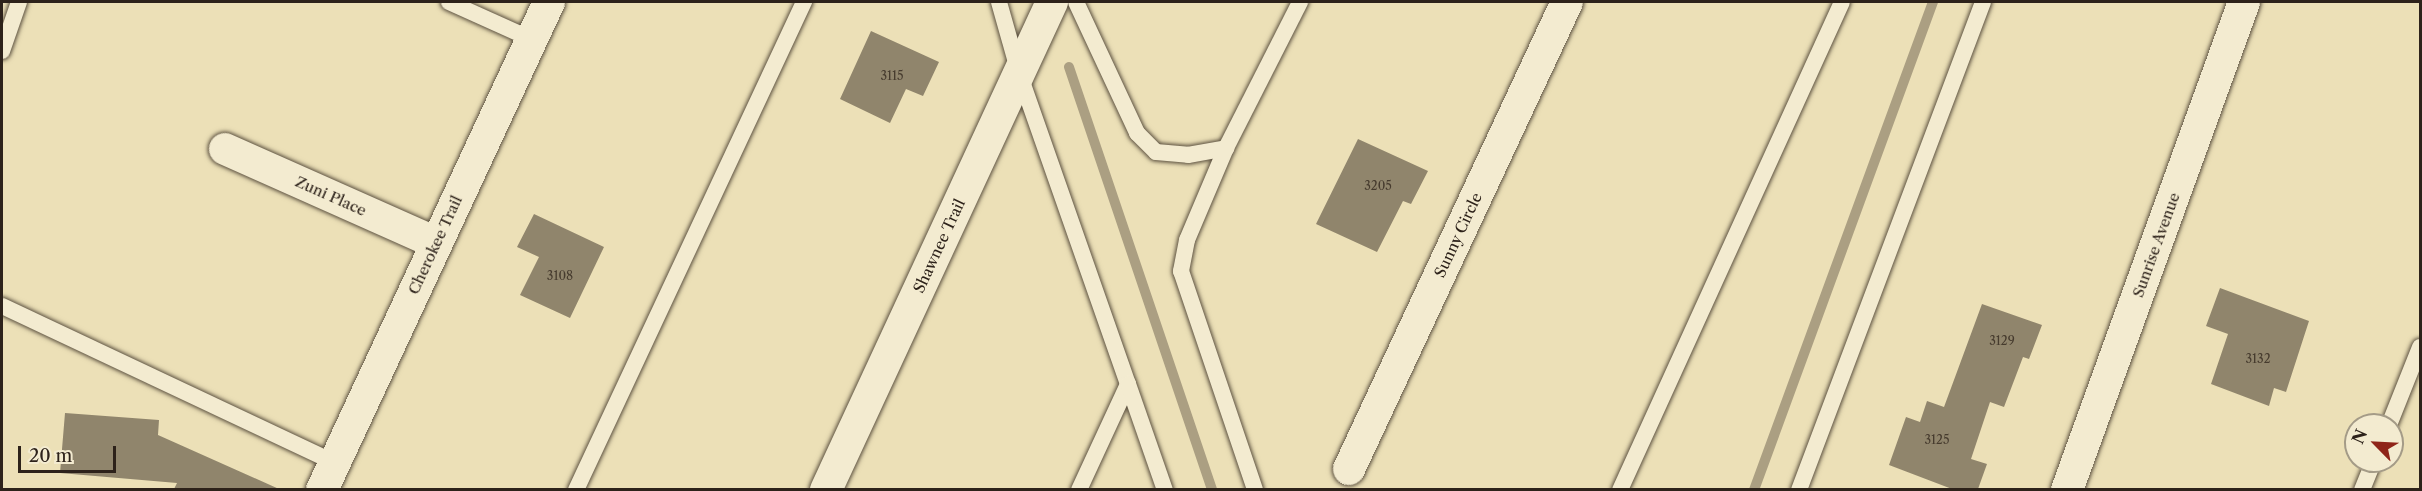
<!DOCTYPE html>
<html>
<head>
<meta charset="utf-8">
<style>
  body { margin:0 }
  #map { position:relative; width:2422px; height:491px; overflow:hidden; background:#ece0b7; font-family:"Libre Caslon Text",serif }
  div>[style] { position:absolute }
  .stream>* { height:10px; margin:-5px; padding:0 5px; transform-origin:5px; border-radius:5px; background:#ab9f82 }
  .building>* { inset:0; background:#90856c }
  .roads { filter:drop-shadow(0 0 2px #5d5241) drop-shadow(0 0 2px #5d5241) }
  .lane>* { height:16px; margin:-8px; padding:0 8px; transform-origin:8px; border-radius:8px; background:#f3ebd0 }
  .street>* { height:32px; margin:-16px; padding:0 16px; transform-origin:16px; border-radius:16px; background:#f3ebd0 }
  span { translate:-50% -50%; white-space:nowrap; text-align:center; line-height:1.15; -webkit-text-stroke:4.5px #f3ebd0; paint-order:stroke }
  .number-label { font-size:12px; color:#463b2e }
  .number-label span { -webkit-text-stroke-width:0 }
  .street-label { font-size:15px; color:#2d221a }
  .frame { position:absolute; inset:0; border:3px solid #2d221a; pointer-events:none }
  .north { position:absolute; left:2344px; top:413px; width:60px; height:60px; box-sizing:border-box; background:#f3ebd0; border:2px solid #a49b87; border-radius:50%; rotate:294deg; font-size:16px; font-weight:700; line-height:24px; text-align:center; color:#2d221a }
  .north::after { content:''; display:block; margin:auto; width:21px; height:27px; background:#8f2418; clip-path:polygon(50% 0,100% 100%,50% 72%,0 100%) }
  .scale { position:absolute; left:18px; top:446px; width:98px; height:27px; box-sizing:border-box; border:3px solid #2d221a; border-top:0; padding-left:8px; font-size:18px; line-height:21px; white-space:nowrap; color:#2d221a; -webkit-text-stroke:4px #f3ebd0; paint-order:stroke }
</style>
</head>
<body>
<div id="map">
  <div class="stream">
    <div style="left:1069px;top:67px;width:447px;rotate:71.3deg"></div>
    <div style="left:1754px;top:490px;width:520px;rotate:-69.86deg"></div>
  </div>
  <div class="building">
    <div style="clip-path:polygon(871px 31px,939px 62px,923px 96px,906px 89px,890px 123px,840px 99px)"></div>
    <div style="clip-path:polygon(1358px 139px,1428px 171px,1411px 204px,1403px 201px,1377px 252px,1316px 224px)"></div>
    <div style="clip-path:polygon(534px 214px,604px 247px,570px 318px,520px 295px,539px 257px,517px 247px)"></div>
    <div style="clip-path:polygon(2220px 288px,2309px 321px,2286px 392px,2274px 388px,2269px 406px,2211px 384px,2228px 334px,2206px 326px)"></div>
    <div style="clip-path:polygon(1982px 304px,2042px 325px,2029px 359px,2023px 357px,2004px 407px,1990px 402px,1971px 459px,1987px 464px,1978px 489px,1952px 489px,1889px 465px,1906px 417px,1920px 422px,1927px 401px,1944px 407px)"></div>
    <div style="clip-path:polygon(65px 413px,159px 420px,158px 435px,279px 489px,174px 489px,177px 483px,60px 473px)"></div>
  </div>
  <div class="roads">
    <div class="lane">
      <div style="left:449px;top:2px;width:90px;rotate:24.3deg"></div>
      <div style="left:999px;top:2px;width:74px;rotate:74.3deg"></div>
      <div style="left:1019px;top:73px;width:330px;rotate:70.7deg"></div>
      <div style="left:1128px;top:384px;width:117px;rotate:114.8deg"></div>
      <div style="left:1076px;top:2px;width:145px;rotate:65deg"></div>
      <div style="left:1137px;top:133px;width:27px;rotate:45deg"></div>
      <div style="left:1156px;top:152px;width:32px;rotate:5deg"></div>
      <div style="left:1188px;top:155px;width:39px;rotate:-10deg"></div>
      <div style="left:1226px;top:148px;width:164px;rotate:-63.1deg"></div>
      <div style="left:2px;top:51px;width:52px;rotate:-70.9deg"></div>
      <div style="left:1226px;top:148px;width:100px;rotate:113deg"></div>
      <div style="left:1187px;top:240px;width:32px;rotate:101deg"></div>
      <div style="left:1181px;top:271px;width:231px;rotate:71.3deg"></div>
      <div style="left:2px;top:306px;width:367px;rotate:25.2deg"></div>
      <div style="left:1128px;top:384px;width:112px;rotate:70.8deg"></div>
      <div style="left:2389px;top:425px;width:84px;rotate:-68.3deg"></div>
      <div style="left:576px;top:490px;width:539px;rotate:-64.96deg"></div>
      <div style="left:1620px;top:490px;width:536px;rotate:-65.54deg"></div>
      <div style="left:1799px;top:490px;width:522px;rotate:-69.34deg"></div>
      <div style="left:2362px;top:490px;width:31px;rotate:-68deg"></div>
    </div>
    <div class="street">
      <div style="left:225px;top:149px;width:231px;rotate:24deg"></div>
      <div style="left:1349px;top:469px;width:515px;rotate:-64.98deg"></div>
      <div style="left:322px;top:490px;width:538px;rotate:-65.05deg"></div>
      <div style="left:826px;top:490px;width:538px;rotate:-65.15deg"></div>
      <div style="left:2067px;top:490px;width:519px;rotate:-70.06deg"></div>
    </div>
  </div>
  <div class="number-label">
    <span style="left:892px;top:76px">3115</span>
    <span style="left:1378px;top:186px">3205</span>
    <span style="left:560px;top:276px">3108</span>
    <span style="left:2002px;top:341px">3129</span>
    <span style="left:2258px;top:359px">3132</span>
    <span style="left:1937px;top:440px">3125</span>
  </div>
  <div class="street-label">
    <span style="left:331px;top:196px;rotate:24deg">Zuni Place</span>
    <span style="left:1458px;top:235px;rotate:-65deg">Sunny Circle</span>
    <span style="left:435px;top:245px;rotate:-65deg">Cherokee Trail</span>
    <span style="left:2156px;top:245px;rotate:-70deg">Sunrise Avenue</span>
    <span style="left:939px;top:246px;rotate:-65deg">Shawnee Trail</span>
  </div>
  <div class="frame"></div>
  <div class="north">N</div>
  <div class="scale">20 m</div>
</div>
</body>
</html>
